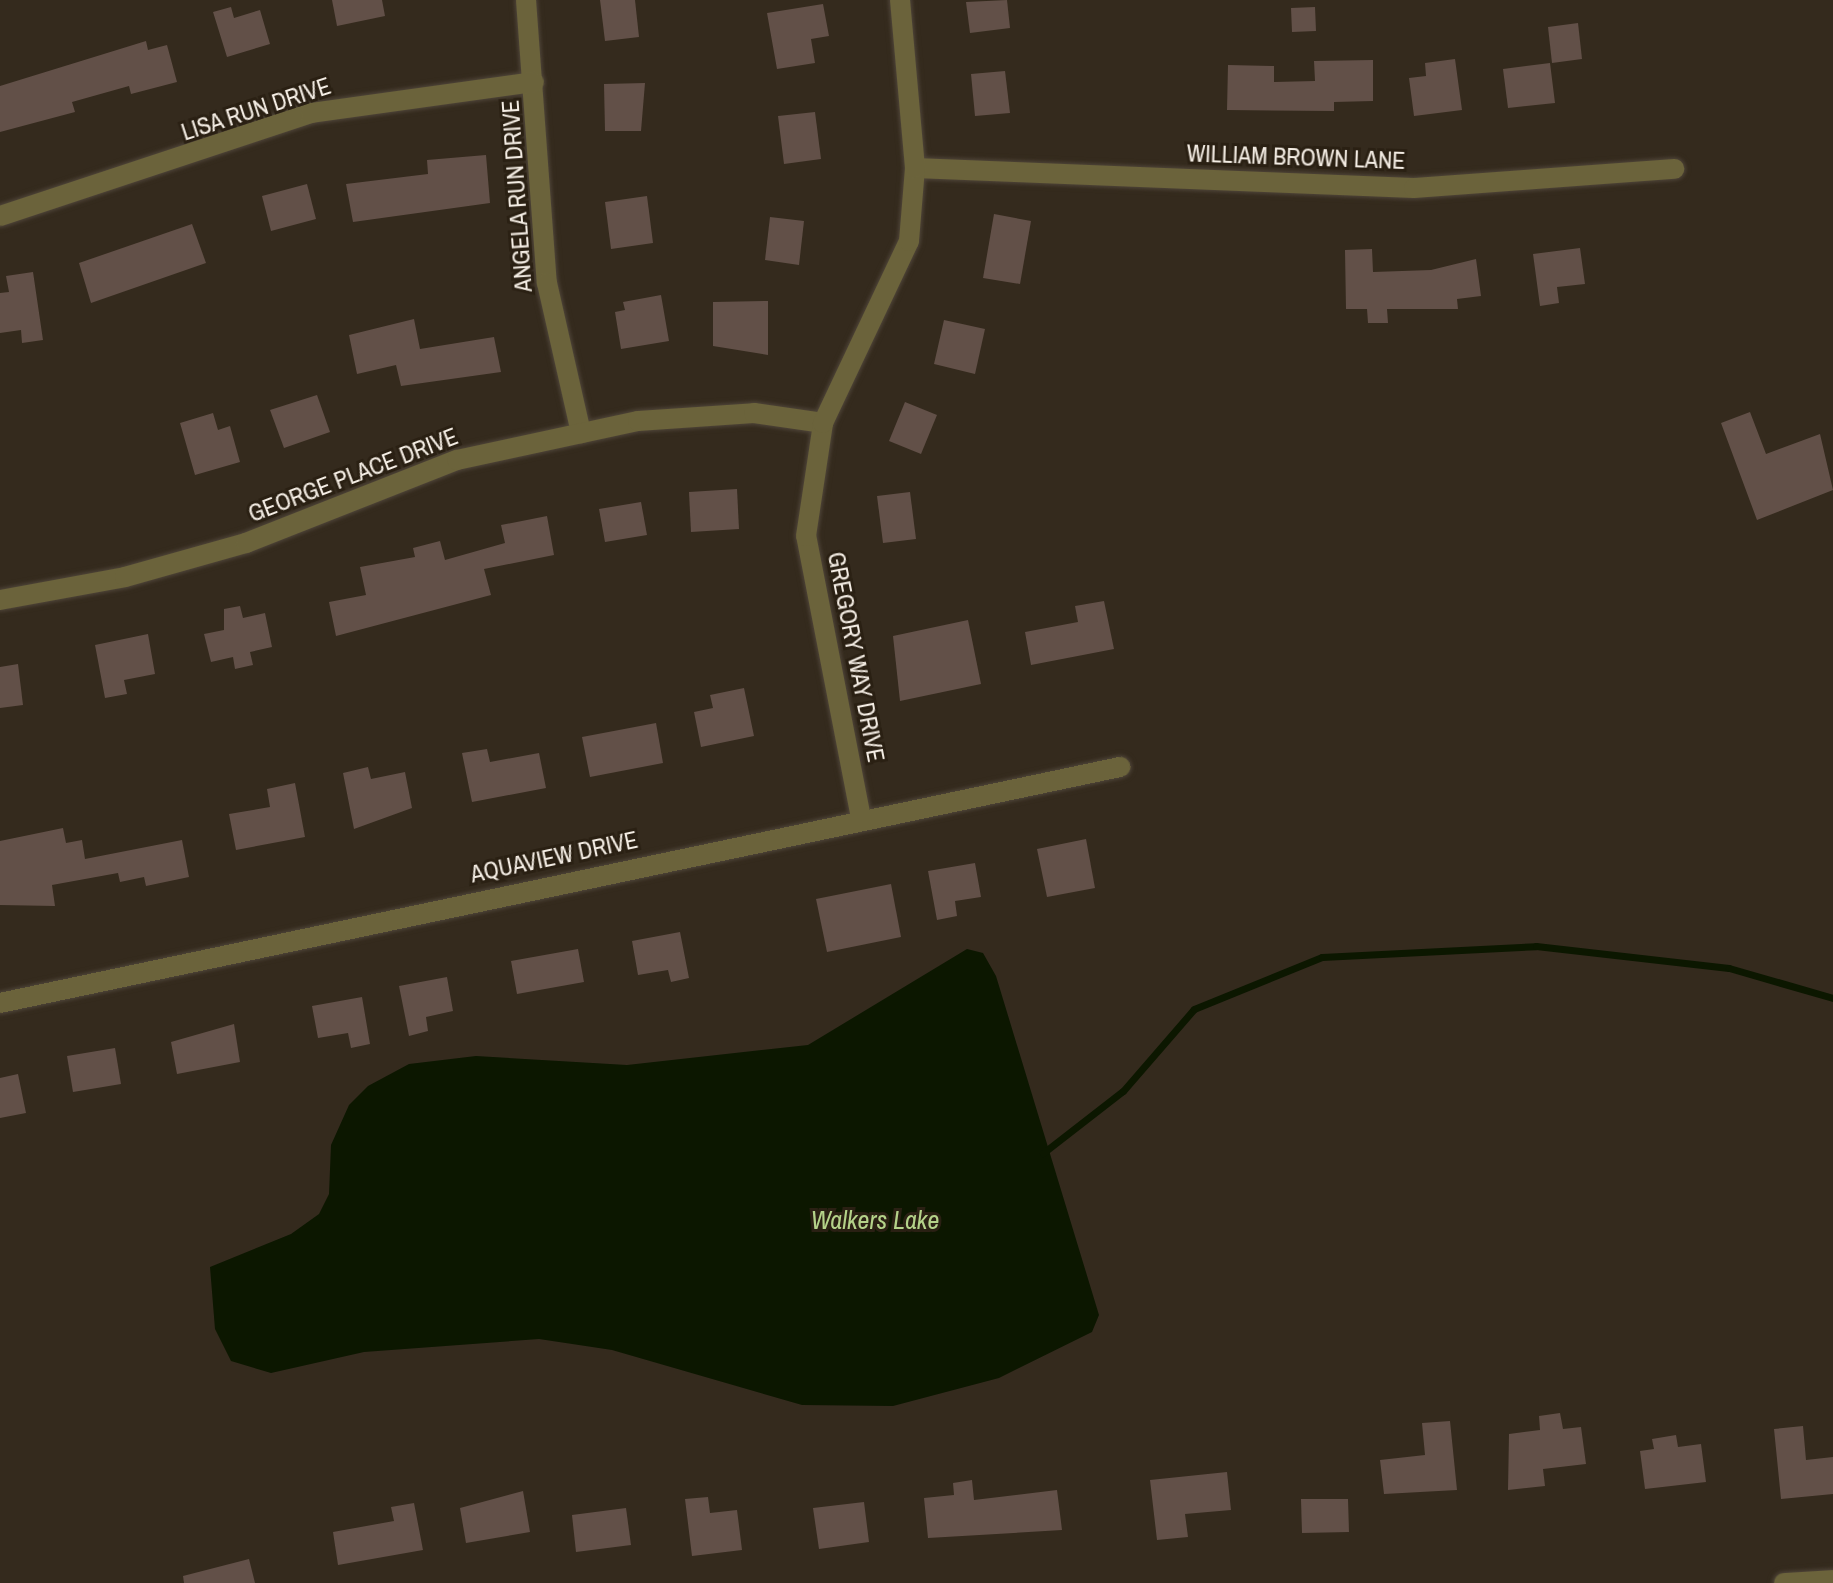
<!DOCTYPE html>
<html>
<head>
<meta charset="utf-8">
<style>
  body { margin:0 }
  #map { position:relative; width:1833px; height:1583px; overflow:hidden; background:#342a1d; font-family:"Archivo Narrow",sans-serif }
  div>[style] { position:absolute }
  .water>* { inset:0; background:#0c1700 }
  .stream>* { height:7px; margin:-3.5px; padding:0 3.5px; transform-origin:3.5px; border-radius:3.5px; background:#0c1700 }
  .building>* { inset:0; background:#625048 }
  .roads { filter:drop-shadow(0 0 2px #4f4539) drop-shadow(0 0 2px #4f4539) }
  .minor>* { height:20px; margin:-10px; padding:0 10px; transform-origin:10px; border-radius:10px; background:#6b633b }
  span { translate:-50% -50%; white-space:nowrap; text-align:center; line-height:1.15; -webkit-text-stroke:6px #2a2013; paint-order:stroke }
  .street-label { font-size:24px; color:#f3ece3 }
  .water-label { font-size:26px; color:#b4d289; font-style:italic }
</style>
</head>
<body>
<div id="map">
  <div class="water">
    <div style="clip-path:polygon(967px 949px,983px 953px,996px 976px,1099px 1315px,1092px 1332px,999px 1378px,893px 1406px,802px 1405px,612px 1350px,539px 1339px,364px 1352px,271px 1373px,231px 1361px,215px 1329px,210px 1267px,291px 1234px,319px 1214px,329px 1194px,331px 1145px,349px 1105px,368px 1086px,409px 1064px,476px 1056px,627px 1065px,808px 1045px)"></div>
  </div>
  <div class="stream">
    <div style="left:1043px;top:1153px;width:101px;rotate:-37.8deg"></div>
    <div style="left:1123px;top:1091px;width:108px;rotate:-49.1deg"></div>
    <div style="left:1194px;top:1009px;width:138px;rotate:-22.1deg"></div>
    <div style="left:1322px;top:957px;width:214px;rotate:-2.9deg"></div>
    <div style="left:1536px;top:946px;width:194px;rotate:6.5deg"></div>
    <div style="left:1729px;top:968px;width:108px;rotate:16.1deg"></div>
  </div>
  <div class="building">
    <div style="clip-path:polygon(332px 0,382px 0,385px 16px,337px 26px)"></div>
    <div style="clip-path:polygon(600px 0,635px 0,639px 37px,605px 41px)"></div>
    <div style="clip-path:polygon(1007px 0,1010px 28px,970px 33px,966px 2px)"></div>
    <div style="clip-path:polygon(823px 4px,829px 36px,811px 39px,815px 63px,777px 69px,767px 13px)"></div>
    <div style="clip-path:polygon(231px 7px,234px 18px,260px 10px,270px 44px,227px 57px,213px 12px)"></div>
    <div style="clip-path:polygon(1315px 7px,1316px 31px,1292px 32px,1291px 8px)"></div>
    <div style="clip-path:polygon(1578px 23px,1582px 59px,1552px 63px,1548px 27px)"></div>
    <div style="clip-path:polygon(146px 41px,148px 50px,167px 45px,177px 82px,131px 94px,129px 86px,72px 102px,75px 112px,0 132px,0 86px)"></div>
    <div style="clip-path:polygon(1455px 59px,1462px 110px,1414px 116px,1409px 78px,1426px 76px,1425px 63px)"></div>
    <div style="clip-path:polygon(1373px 60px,1373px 101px,1334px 102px,1334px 111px,1227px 110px,1228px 65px,1274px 66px,1274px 82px,1315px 81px,1314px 61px)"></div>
    <div style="clip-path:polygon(1550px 63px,1555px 103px,1508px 108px,1503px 69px)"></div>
    <div style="clip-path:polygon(1005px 71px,1010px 113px,975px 116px,971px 74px)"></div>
    <div style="clip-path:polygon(645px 83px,641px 131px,605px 131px,604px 84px)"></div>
    <div style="clip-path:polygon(815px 112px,821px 159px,784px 164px,778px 116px)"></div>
    <div style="clip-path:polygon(486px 155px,490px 203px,353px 222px,346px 184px,428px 174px,427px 160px)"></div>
    <div style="clip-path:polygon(307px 184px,316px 219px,271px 231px,262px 196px)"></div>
    <div style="clip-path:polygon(647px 196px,653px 243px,611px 249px,605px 202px)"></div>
    <div style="clip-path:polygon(994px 214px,1031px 221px,1020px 284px,983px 278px)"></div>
    <div style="clip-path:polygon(770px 217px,804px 221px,799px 265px,765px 260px)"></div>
    <div style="clip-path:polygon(192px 224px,206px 263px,91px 303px,79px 263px)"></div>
    <div style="clip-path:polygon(1580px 248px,1585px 284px,1557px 287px,1559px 303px,1540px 306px,1533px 254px)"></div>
    <div style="clip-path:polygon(1372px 249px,1373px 272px,1431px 270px,1476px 259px,1481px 296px,1457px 299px,1458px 309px,1387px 309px,1388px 323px,1368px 323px,1367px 309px,1346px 309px,1345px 250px)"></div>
    <div style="clip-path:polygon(33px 272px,43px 340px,22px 343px,21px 330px,0 333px,0 293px,9px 292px,6px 276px)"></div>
    <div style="clip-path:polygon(661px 295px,669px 341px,621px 349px,615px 312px,625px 310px,623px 302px)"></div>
    <div style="clip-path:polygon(768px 301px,768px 355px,713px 346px,713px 302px)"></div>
    <div style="clip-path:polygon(414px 319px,420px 349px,494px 337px,501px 372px,401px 386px,396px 365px,357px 374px,349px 335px)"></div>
    <div style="clip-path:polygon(944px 320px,985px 329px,975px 374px,934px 364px)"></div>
    <div style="clip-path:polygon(317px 395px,330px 432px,284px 448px,270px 410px)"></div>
    <div style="clip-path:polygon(905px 402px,937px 415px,921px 454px,889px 441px)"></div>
    <div style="clip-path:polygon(1750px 412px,1766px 454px,1820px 434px,1833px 490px,1757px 520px,1721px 423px)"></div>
    <div style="clip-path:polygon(213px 413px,218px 430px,230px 426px,240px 462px,195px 475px,180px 423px)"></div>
    <div style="clip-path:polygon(737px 489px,739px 529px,691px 532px,689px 492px)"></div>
    <div style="clip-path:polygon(910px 492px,916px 539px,883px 543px,877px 496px)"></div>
    <div style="clip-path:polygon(641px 502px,647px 535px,605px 542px,599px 509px)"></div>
    <div style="clip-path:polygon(547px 516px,554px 555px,484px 569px,491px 595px,336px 636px,329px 602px,366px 595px,360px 567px,415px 557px,413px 548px,440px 541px,445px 560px,505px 543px,501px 525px)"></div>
    <div style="clip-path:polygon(1104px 601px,1114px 649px,1031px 665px,1025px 632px,1078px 622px,1075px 606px)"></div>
    <div style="clip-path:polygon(240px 606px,243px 618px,265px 613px,272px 647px,250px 652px,253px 665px,235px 669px,233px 657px,211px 662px,204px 634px,224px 630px,224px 609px)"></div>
    <div style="clip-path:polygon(968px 620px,981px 684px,900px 701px,893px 636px)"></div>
    <div style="clip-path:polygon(148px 634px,155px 674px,124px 680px,127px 694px,105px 698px,95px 645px)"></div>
    <div style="clip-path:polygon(18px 664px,23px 705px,0 708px,0 667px)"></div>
    <div style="clip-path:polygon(744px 688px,754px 736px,701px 747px,694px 712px,713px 708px,710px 695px)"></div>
    <div style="clip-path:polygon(656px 723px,663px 763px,590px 777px,582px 737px)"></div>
    <div style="clip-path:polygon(487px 749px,490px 762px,539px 753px,546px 788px,472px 802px,462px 753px)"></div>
    <div style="clip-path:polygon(368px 767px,371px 779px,405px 772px,412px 808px,354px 829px,343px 773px)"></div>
    <div style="clip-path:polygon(295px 783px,305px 837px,236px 850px,229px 814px,270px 807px,267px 789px)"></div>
    <div style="clip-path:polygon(63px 828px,66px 843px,82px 840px,85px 859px,182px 840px,189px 877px,146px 886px,144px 877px,120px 882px,118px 873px,52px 885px,55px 906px,0 905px,0 841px)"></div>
    <div style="clip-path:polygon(1086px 839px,1095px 888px,1047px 897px,1037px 849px)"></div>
    <div style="clip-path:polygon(975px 863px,981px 897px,955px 901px,957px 916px,937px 920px,928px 871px)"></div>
    <div style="clip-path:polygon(891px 884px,901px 937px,827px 952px,816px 899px)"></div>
    <div style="clip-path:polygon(680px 932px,689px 978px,671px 982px,668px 970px,638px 975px,632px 941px)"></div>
    <div style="clip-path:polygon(578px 949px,584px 982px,517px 994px,511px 961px)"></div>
    <div style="clip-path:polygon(447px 977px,453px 1011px,426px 1017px,428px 1031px,409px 1036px,399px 986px)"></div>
    <div style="clip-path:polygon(362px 997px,370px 1044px,351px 1048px,348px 1033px,318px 1038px,312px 1006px)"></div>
    <div style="clip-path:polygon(234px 1024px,240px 1062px,177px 1074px,171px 1042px)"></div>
    <div style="clip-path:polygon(115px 1048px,121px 1084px,73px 1092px,67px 1056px)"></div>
    <div style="clip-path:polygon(18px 1074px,26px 1113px,0 1118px,0 1078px)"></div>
    <div style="clip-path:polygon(1560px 1413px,1563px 1429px,1581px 1427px,1586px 1464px,1543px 1469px,1545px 1486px,1508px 1490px,1509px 1434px,1540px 1430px,1539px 1416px)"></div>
    <div style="clip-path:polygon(1450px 1421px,1457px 1490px,1384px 1494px,1380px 1460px,1425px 1455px,1422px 1423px)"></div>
    <div style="clip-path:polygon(1803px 1426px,1806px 1460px,1833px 1457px,1833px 1494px,1781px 1499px,1774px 1429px)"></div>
    <div style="clip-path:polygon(1676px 1435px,1678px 1447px,1701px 1444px,1706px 1482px,1645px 1489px,1640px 1451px,1654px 1449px,1652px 1439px)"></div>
    <div style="clip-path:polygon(1227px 1472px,1231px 1510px,1185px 1514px,1188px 1537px,1157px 1540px,1150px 1480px)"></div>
    <div style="clip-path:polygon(972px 1480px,974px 1500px,1057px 1490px,1062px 1530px,928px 1538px,924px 1498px,954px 1495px,953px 1483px)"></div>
    <div style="clip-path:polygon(523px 1491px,530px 1532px,466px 1543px,460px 1508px)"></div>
    <div style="clip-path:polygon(708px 1497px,710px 1513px,737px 1510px,742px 1550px,692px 1556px,685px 1499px)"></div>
    <div style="clip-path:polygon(1301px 1499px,1348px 1499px,1349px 1532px,1302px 1533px)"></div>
    <div style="clip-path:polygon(864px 1502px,869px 1542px,819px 1549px,813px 1508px)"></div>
    <div style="clip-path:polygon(414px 1503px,423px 1550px,338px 1565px,333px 1532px,394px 1521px,391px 1507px)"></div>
    <div style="clip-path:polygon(626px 1508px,631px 1545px,576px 1552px,572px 1515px)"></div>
    <div style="clip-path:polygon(249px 1559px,255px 1583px,184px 1583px,183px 1576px)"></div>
  </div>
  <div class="roads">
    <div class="minor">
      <div style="left:526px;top:0;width:284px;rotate:85.8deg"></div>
      <div style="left:547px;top:283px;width:154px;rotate:77.2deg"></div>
      <div style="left:915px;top:168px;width:499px;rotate:2.3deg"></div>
      <div style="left:1414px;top:188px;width:261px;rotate:-4.2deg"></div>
      <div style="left:0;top:216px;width:328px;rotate:-18.3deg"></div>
      <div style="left:311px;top:113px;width:225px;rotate:-7.9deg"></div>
      <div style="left:0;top:600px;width:127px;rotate:-10.4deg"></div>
      <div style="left:125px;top:577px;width:126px;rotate:-15.7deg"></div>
      <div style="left:246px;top:543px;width:227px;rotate:-21.5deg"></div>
      <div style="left:457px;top:460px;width:185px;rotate:-12.2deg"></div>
      <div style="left:638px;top:421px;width:116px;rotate:-3.9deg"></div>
      <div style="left:754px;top:413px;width:70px;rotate:8.2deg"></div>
      <div style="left:861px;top:818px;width:287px;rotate:-101deg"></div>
      <div style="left:806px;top:536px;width:114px;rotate:-81.4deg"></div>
      <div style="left:823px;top:423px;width:201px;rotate:-64.7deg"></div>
      <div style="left:909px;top:241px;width:73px;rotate:-85.3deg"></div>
      <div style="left:915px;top:168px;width:169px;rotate:-95.1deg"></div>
      <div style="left:0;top:1003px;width:1145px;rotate:-11.9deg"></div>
      <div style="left:1784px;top:1583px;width:49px;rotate:-3.5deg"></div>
    </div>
  </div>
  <div class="street-label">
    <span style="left:256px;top:109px;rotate:-18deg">LISA RUN DRIVE</span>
    <span style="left:1296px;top:157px;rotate:2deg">WILLIAM BROWN LANE</span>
    <span style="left:517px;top:196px;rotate:-94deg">ANGELA RUN DRIVE</span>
    <span style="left:353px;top:475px;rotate:-21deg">GEORGE PLACE DRIVE</span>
    <span style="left:856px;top:657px;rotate:79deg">GREGORY WAY DRIVE</span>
    <span style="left:554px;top:857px;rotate:-12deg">AQUAVIEW DRIVE</span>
  </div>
  <div class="water-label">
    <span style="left:875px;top:1220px">Walkers Lake</span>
  </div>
</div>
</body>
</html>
